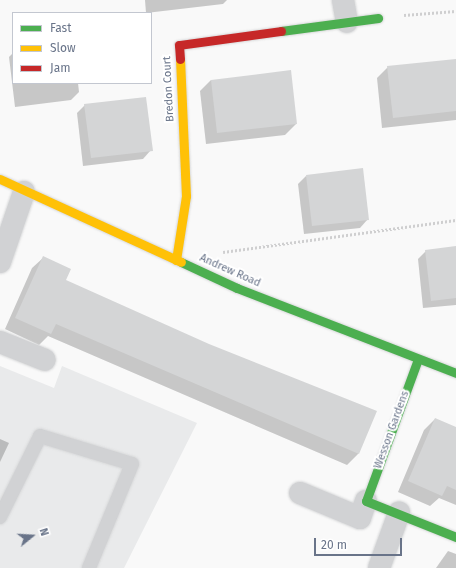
<!DOCTYPE html>
<html>
<head>
<meta charset="utf-8">
<style>
  body { margin:0 }
  #map { position:relative; width:456px; height:568px; overflow:hidden; background:#f9f9f9; font-family:"Fira Sans",sans-serif }
  div>[style] { position:absolute }
  .built>* { inset:0; background:#e9eaeb }
  .shadow>* { inset:0; background:#0003 }
  .building>* { inset:0; background:#d4d5d6 }
  .path>* { height:2.5px; margin-top:-1.25px; transform-origin:0; background:repeating-linear-gradient(90deg,#cfcfd0 0 2px,transparent 0 4px) }
  .roads { filter:drop-shadow(0 0 1px #d6d7d8) drop-shadow(0 0 1px #d6d7d8) }
  .lane>* { height:14px; margin:-7px; padding:0 7px; transform-origin:7px; border-radius:7px; background:#d1d2d4 }
  .street>* { height:22px; margin:-11px; padding:0 11px; transform-origin:11px; border-radius:11px; background:#d1d2d4 }
  .fast>* { height:9px; margin:-4.5px; padding:0 4.5px; transform-origin:4.5px; border-radius:4.5px; background:#4caf50 }
  .slow>* { height:9px; margin:-4.5px; padding:0 4.5px; transform-origin:4.5px; border-radius:4.5px; background:#ffc107 }
  .jam>* { height:9px; margin:-4.5px; padding:0 4.5px; transform-origin:4.5px; border-radius:4.5px; background:#c62828 }
  span { translate:-50% -50%; white-space:nowrap; text-align:center; line-height:1.15; -webkit-text-stroke:4px #fff; paint-order:stroke }
  .street-label { font-size:11px; color:#697489 }
  .legend { position:absolute; left:12px; top:12px; width:140px; height:72px; box-sizing:border-box; background:#fff; border:1px solid #c3c7d0; margin:0; padding:5px 7px; list-style:none; font-size:12px; color:#697489 }
  .legend li { display:flex; align-items:center; gap:8px; height:20px }
  .legend b { width:20px; border:1px solid #c3c7d0 }
  .north { position:absolute; left:12px; top:516px; width:40px; height:40px; -webkit-text-stroke:3px #fff; paint-order:stroke; rotate:72deg; font-size:11px; font-weight:700; line-height:16px; text-align:center; color:#697489 }
  .north::after { content:''; display:block; margin:auto; width:14px; height:18px; background:#697489; clip-path:polygon(50% 0,100% 100%,50% 72%,0 100%) }
  .scale { position:absolute; left:314px; top:538px; width:88px; height:18px; box-sizing:border-box; border:2px solid #697489; border-top:0; padding-left:5px; font-size:12px; line-height:14px; white-space:nowrap; color:#697489; -webkit-text-stroke:3px #fff; paint-order:stroke }
</style>
</head>
<body>
<div id="map">
  <div class="built">
    <div style="clip-path:polygon(0 366px,54px 388px,62px 366px,197px 423px,124px 568px,0 568px)"></div>
  </div>
  <div class="shadow">
    <div style="clip-path:polygon(145px 0,227px 0,223px 4px,146px 13px)"></div>
    <div style="clip-path:polygon(13px 53px,13px 83px,78px 83px,79px 92px,71px 100px,15px 107px,9px 57px)"></div>
    <div style="clip-path:polygon(456px 60px,456px 120px,382px 128px,377px 78px,388px 67px)"></div>
    <div style="clip-path:polygon(211px 80px,296px 124px,285px 135px,206px 144px,200px 91px)"></div>
    <div style="clip-path:polygon(85px 105px,151px 150px,143px 159px,83px 166px,77px 113px)"></div>
    <div style="clip-path:polygon(306px 176px,368px 219px,360px 228px,304px 234px,298px 184px)"></div>
    <div style="clip-path:polygon(456px 247px,456px 305px,423px 308px,418px 259px,426px 251px)"></div>
    <div style="clip-path:polygon(43px 258px,65px 281px,209px 345px,375px 412px,358px 454px,347px 465px,48px 336px,39px 345px,5px 329px,32px 268px)"></div>
    <div style="clip-path:polygon(435px 419px,456px 428px,456px 505px,439px 498px,430px 506px,398px 492px,424px 430px)"></div>
    <div style="clip-path:polygon(0 439px,9px 443px,0 462px)"></div>
    <div style="clip-path:polygon(448px 551px,456px 554px,456px 568px,436px 568px)"></div>
  </div>
  <div class="building">
    <div style="clip-path:polygon(456px 59px,456px 111px,393px 118px,387px 66px)"></div>
    <div style="clip-path:polygon(291px 70px,297px 124px,217px 133px,211px 80px)"></div>
    <div style="clip-path:polygon(146px 97px,153px 151px,91px 158px,84px 104px)"></div>
    <div style="clip-path:polygon(363px 168px,369px 220px,312px 226px,306px 175px)"></div>
    <div style="clip-path:polygon(456px 246px,456px 298px,431px 301px,425px 250px)"></div>
    <div style="clip-path:polygon(43px 256px,71px 269px,66px 280px,209px 344px,377px 411px,359px 454px,56px 324px,51px 334px,15px 318px)"></div>
    <div style="clip-path:polygon(435px 418px,456px 427px,456px 490px,447px 486px,442px 496px,408px 481px)"></div>
  </div>
  <div class="path">
    <div style="left:404px;top:15px;width:52px;rotate:-4.4deg"></div>
    <div style="left:223px;top:252px;width:235px;rotate:-7.8deg"></div>
  </div>
  <div class="roads">
    <div class="lane">
      <div style="left:0;top:517px;width:90px;rotate:-63.7deg"></div>
      <div style="left:40px;top:436px;width:96px;rotate:16.9deg"></div>
      <div style="left:132px;top:464px;width:113px;rotate:112.5deg"></div>
    </div>
    <div class="street">
      <div style="left:343px;top:0;width:22px;rotate:80deg"></div>
      <div style="left:0;top:262px;width:74px;rotate:-71.1deg"></div>
      <div style="left:0;top:342px;width:48px;rotate:21.8deg"></div>
      <div style="left:300px;top:493px;width:65px;rotate:22.6deg"></div>
      <div style="left:360px;top:518px;width:18px;rotate:-71deg"></div>
      <div style="left:379px;top:568px;width:59px;rotate:-70deg"></div>
    </div>
    <div class="fast">
      <div style="left:281px;top:31px;width:98px;rotate:-7.6deg"></div>
      <div style="left:181px;top:262px;width:62px;rotate:24.9deg"></div>
      <div style="left:237px;top:288px;width:235px;rotate:21.2deg"></div>
      <div style="left:418px;top:359px;width:151px;rotate:110.1deg"></div>
      <div style="left:366px;top:501px;width:97px;rotate:21.8deg"></div>
    </div>
    <div class="slow">
      <div style="left:0;top:179px;width:199px;rotate:24.6deg"></div>
      <div style="left:176px;top:260px;width:65px;rotate:-81.1deg"></div>
      <div style="left:186px;top:196px;width:137px;rotate:-92.5deg"></div>
    </div>
    <div class="jam">
      <div style="left:180px;top:59px;width:14px;rotate:-94deg"></div>
      <div style="left:179px;top:45px;width:103px;rotate:-7.8deg"></div>
    </div>
  </div>
  <div class="street-label">
    <span style="left:169px;top:89px;rotate:-93deg">Bredon Court</span>
    <span style="left:230px;top:271px;rotate:24deg">Andrew Road</span>
    <span style="left:392px;top:430px;rotate:-70deg">Wesson Gardens</span>
  </div>
  <ul class="legend">
  <li><b style="height:5px;background:#4caf50"></b>Fast</li>
  <li><b style="height:5px;background:#ffc107"></b>Slow</li>
  <li><b style="height:5px;background:#c62828"></b>Jam</li>
  </ul>
  <div class="north">N</div>
  <div class="scale">20 m</div>
</div>
</body>
</html>
